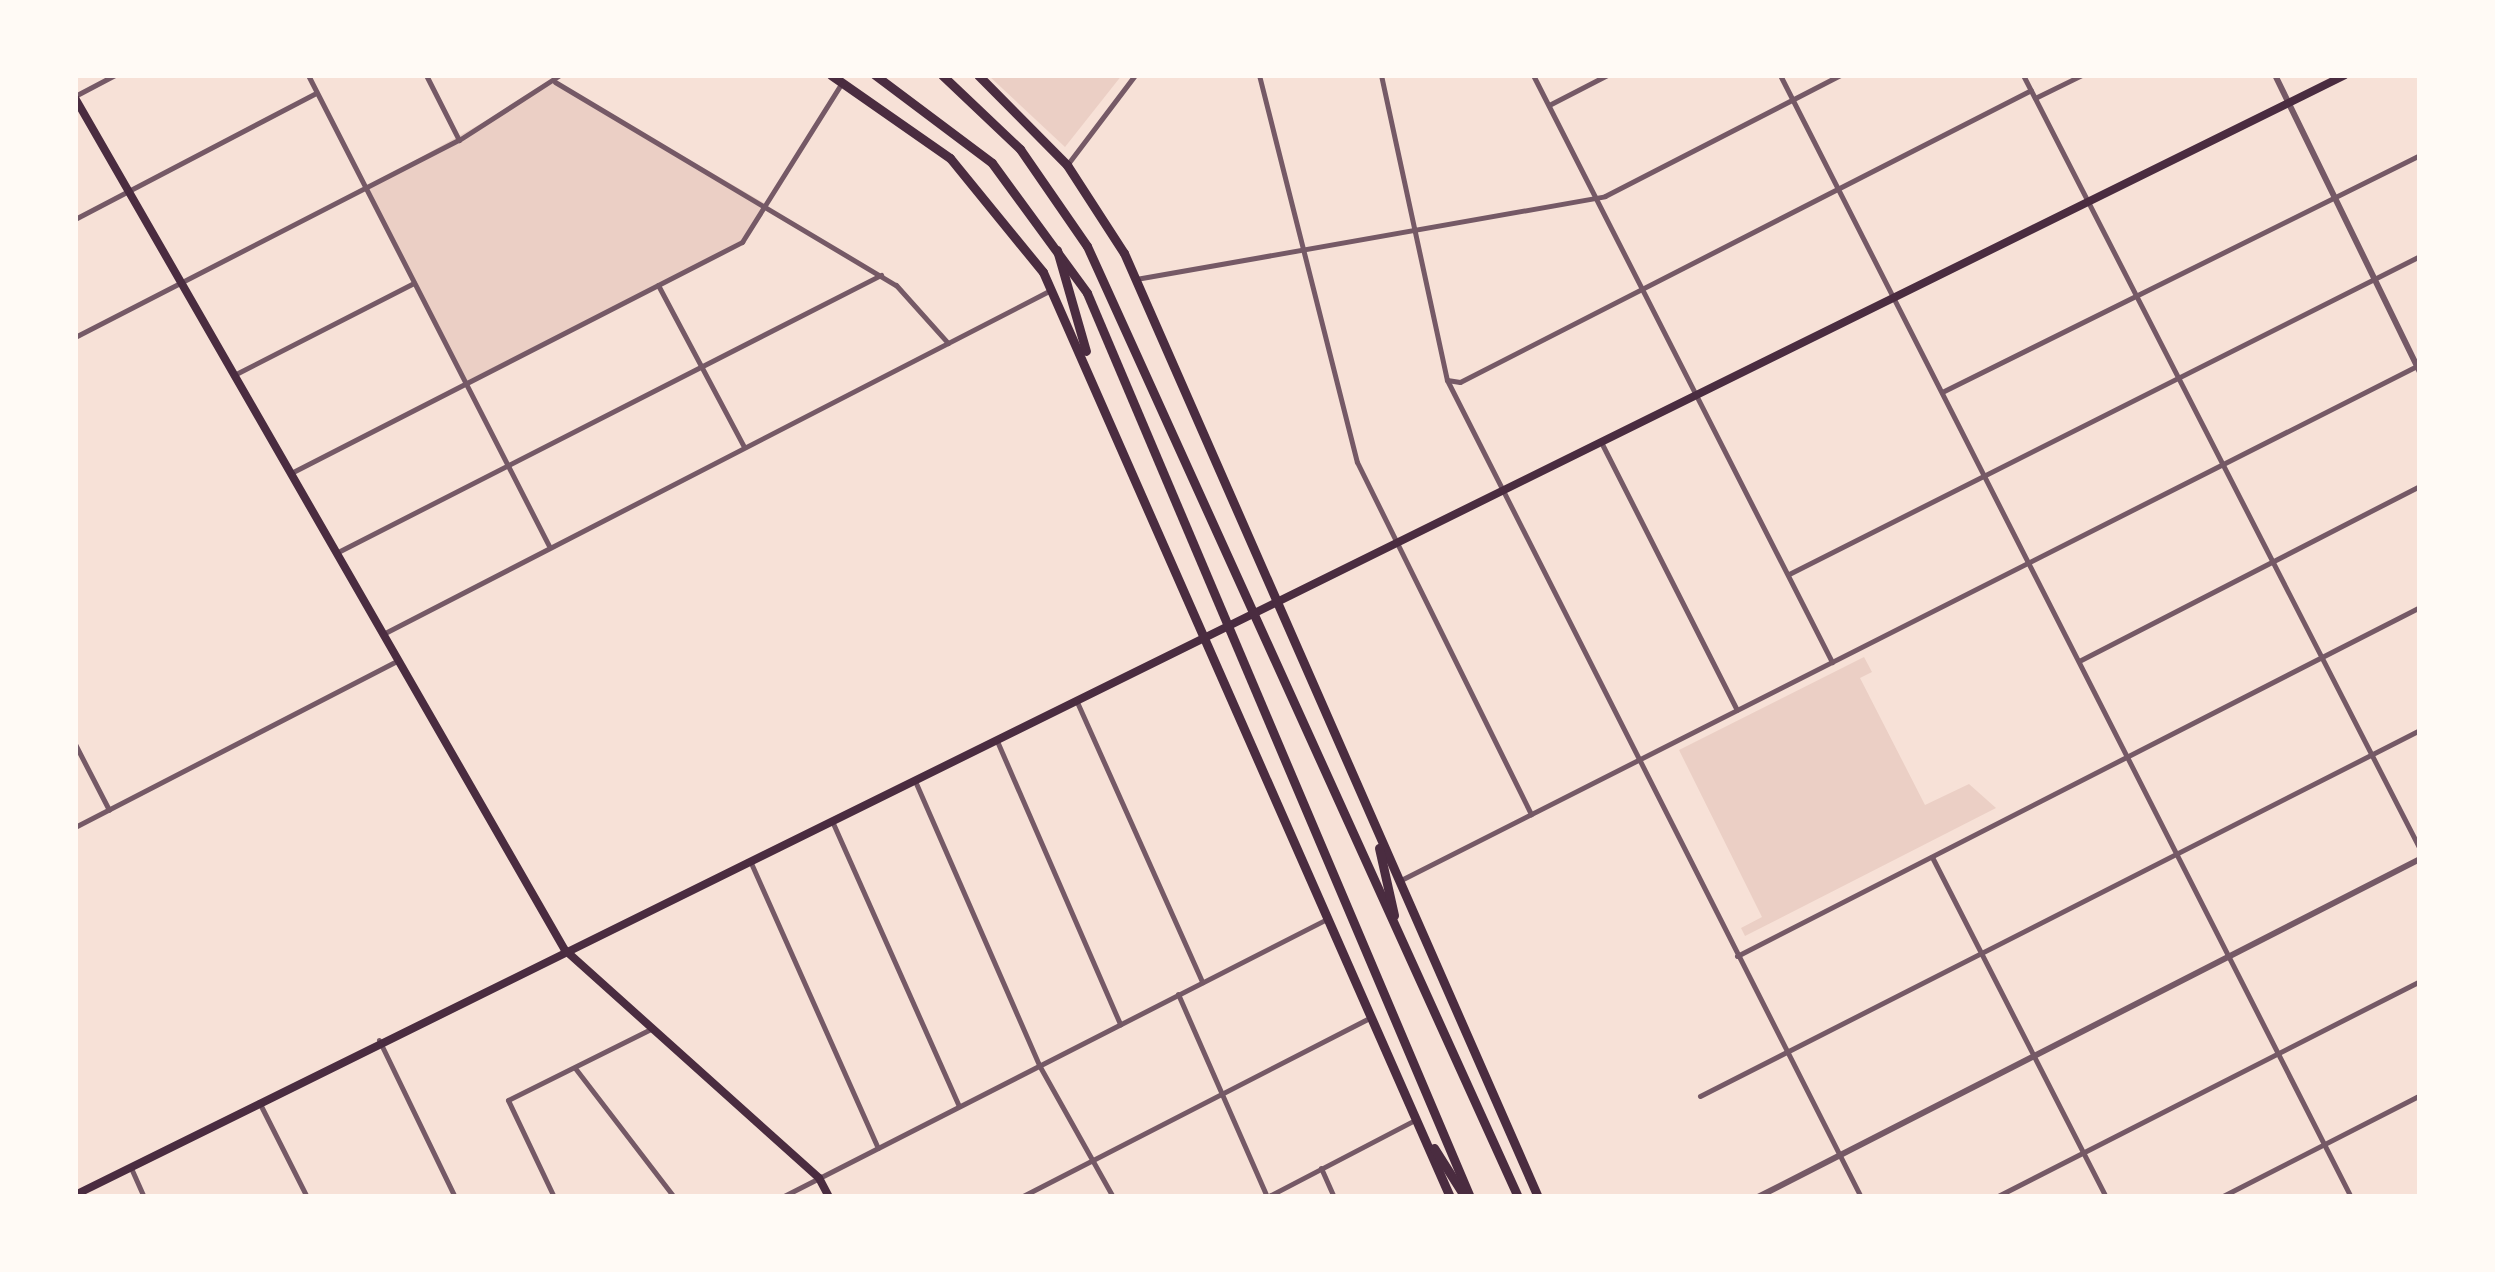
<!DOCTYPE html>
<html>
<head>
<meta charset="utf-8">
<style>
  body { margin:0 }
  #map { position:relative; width:2495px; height:1272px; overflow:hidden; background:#f7e1d7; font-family:Rubik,sans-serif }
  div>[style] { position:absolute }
  .green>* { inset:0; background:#ebcfc5 }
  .minor>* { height:5px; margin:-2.5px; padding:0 2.5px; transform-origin:2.5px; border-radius:2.5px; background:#755966 }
  .tertiary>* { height:6px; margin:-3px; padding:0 3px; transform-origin:3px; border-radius:3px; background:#755966 }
  .primary>* { height:8px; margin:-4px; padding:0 4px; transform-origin:4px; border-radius:4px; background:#4a2c40 }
  .trunk>* { height:9px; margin:-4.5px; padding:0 4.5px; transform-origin:4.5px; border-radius:4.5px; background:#4a2c40 }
  span { translate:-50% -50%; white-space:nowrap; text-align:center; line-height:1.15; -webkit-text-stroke:8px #fffaf5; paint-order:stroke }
  .frame { position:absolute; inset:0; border:78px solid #fffaf5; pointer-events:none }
</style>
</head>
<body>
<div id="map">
  <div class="green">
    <div style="clip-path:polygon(988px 75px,1122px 75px,1065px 147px)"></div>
    <div style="clip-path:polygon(555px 82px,769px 206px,742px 242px,465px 382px,366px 188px)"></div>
    <div style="clip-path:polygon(1864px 657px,1872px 672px,1860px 678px,1925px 805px,1969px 784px,1996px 808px,1745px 936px,1741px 928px,1762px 917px,1679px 750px)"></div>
  </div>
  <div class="minor">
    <div style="left:308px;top:75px;width:529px;rotate:62.9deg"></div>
    <div style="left:426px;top:75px;width:73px;rotate:63.1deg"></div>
    <div style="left:1259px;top:75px;width:399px;rotate:75.8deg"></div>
    <div style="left:1357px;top:462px;width:393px;rotate:63.7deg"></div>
    <div style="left:1381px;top:75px;width:312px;rotate:77.8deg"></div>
    <div style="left:1447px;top:380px;width:916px;rotate:63.13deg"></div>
    <div style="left:1533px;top:75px;width:659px;rotate:63.01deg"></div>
    <div style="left:1780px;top:75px;width:1259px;rotate:63.03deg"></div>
    <div style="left:2023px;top:75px;width:870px;rotate:62.85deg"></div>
    <div style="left:555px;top:82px;width:397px;rotate:30.8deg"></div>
    <div style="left:896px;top:285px;width:78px;rotate:48.1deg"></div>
    <div style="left:75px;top:96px;width:45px;rotate:-27.7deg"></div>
    <div style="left:2035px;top:98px;width:52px;rotate:-26.1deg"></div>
    <div style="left:1549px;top:105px;width:65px;rotate:-27.3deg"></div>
    <div style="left:1067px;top:165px;width:113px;rotate:-52.9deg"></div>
    <div style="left:75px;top:219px;width:272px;rotate:-27.6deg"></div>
    <div style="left:1136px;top:279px;width:476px;rotate:-10deg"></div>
    <div style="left:1605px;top:196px;width:264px;rotate:-27.2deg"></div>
    <div style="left:658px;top:285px;width:183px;rotate:62deg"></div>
    <div style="left:75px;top:337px;width:432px;rotate:-27.2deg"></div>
    <div style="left:459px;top:140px;width:120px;rotate:-32.8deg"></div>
    <div style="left:234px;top:375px;width:202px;rotate:-27.1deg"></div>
    <div style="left:1447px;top:380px;width:13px;rotate:9deg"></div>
    <div style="left:1460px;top:382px;width:641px;rotate:-27.08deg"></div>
    <div style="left:1942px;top:392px;width:534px;rotate:-26.37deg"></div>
    <div style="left:1602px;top:444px;width:298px;rotate:63.1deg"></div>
    <div style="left:291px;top:473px;width:507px;rotate:-27.12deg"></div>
    <div style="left:742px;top:242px;width:186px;rotate:-57.9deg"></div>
    <div style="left:336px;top:553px;width:612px;rotate:-27.03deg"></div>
    <div style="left:1789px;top:574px;width:707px;rotate:-26.75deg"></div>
    <div style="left:383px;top:634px;width:749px;rotate:-27.25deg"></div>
    <div style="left:2079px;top:661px;width:383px;rotate:-27.2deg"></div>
    <div style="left:1077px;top:702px;width:307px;rotate:65.9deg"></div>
    <div style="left:997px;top:741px;width:309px;rotate:66.5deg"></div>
    <div style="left:75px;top:744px;width:74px;rotate:62.7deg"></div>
    <div style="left:915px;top:781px;width:310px;rotate:66.4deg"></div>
    <div style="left:1039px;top:1065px;width:151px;rotate:60.7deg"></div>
    <div style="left:832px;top:821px;width:312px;rotate:66deg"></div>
    <div style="left:75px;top:827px;width:361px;rotate:-27.3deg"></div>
    <div style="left:1932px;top:857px;width:382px;rotate:62.9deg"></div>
    <div style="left:751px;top:863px;width:312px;rotate:66deg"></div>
    <div style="left:1401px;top:880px;width:1139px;rotate:-26.84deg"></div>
    <div style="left:1737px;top:956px;width:767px;rotate:-27.07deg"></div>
    <div style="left:1178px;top:994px;width:222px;rotate:66.3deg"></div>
    <div style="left:379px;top:1040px;width:174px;rotate:64.2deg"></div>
    <div style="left:575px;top:1068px;width:163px;rotate:52.5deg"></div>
    <div style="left:1700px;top:1096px;width:808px;rotate:-26.95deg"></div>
    <div style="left:259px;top:1102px;width:106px;rotate:63.2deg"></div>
    <div style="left:131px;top:1168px;width:32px;rotate:66deg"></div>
    <div style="left:1321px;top:1168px;width:32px;rotate:66deg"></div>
    <div style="left:315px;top:1197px;width:31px"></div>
    <div style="left:554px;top:1197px;width:107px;rotate:-115.4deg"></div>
    <div style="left:508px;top:1100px;width:160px;rotate:-26.4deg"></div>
    <div style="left:782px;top:1197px;width:612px;rotate:-27.03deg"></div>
    <div style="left:1021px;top:1197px;width:394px;rotate:-27.2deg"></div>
    <div style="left:1267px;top:1197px;width:167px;rotate:-27.5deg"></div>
    <div style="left:1996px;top:1197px;width:476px;rotate:-27deg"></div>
    <div style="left:2221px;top:1197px;width:224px;rotate:-27.1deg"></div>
  </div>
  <div class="tertiary">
    <div style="left:2275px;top:75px;width:331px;rotate:64deg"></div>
    <div style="left:1758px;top:1197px;width:743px;rotate:-27.05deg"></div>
  </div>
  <div class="primary">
    <div style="left:75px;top:98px;width:983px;rotate:60.1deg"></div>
    <div style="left:565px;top:950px;width:341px;rotate:41.9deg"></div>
    <div style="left:819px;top:1178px;width:21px;rotate:62deg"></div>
    <div style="left:75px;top:1195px;width:2531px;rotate:-26.26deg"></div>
  </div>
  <div class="trunk">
    <div style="left:831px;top:75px;width:145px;rotate:34.9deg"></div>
    <div style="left:950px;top:158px;width:147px;rotate:50.8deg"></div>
    <div style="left:1043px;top:272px;width:1011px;rotate:66.25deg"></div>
    <div style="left:875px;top:75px;width:146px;rotate:36.9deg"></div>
    <div style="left:992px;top:163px;width:161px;rotate:53.8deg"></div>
    <div style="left:1087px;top:293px;width:982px;rotate:67.04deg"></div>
    <div style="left:942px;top:75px;width:108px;rotate:43.5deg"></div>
    <div style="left:1020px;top:149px;width:118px;rotate:55.4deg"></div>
    <div style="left:1087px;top:246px;width:1044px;rotate:65.62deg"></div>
    <div style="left:978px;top:75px;width:127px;rotate:45.3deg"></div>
    <div style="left:1067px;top:165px;width:105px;rotate:57.1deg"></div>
    <div style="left:1124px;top:253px;width:1031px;rotate:66.32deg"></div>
    <div style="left:1057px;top:250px;width:105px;rotate:74deg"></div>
    <div style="left:1379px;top:848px;width:69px;rotate:77.4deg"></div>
    <div style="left:1434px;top:1148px;width:58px;rotate:57.7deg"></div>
  </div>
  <div class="frame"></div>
</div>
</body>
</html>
